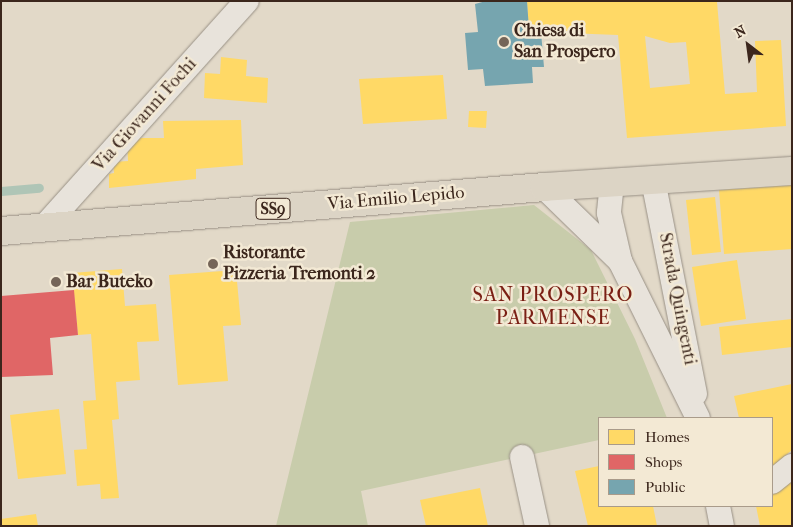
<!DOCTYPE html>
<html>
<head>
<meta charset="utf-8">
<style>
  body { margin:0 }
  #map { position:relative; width:793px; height:527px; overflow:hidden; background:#e2d9c8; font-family:"IM FELL French Canon",serif }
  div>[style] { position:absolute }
  .green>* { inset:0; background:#c8ccab }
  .homes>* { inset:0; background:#ffd966 }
  .shops>* { inset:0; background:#e06666 }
  .public>* { inset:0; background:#76a5af }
  .stream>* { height:9px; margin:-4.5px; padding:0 4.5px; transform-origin:4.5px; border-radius:4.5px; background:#afc5b6 }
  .roads { filter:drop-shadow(0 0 1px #989085) drop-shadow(0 0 1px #989085) }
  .street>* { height:24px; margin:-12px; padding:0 12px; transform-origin:12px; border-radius:12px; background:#e8e3db }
  .primary>* { height:28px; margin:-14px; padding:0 14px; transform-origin:14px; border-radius:14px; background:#dcd4c5 }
  .dots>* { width:14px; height:14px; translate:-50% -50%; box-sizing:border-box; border:2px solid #f3e9d4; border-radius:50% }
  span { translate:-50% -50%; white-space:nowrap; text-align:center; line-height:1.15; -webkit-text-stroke:5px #f3e9d4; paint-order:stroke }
  .shield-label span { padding:1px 4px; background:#f3e9d4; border:1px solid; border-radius:4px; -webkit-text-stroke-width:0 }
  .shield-label { font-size:16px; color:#3b261c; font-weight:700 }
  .poi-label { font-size:18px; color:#3b261c; font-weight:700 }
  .left { translate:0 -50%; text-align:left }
  .street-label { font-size:18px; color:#3b261c }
  .quarter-label { font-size:20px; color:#7a1f14; letter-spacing:1px }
  .frame { position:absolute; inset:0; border:2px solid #3b261c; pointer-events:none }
  .legend { position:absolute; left:598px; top:417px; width:175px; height:90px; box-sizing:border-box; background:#f3e9d4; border:1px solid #a99b8a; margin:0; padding:6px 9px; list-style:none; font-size:15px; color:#3b261c }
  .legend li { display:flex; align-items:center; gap:10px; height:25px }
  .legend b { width:25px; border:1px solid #a99b8a }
  .north { position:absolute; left:723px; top:20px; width:50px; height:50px; -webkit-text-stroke:4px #f3e9d4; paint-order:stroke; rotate:330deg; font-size:14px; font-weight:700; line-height:20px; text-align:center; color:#3b261c }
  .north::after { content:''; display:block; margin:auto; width:18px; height:22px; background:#3b261c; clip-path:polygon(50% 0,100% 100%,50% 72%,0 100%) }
</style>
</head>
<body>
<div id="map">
  <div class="green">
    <div style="clip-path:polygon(534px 205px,591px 250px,635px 339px,667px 418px,599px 418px,599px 440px,361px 491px,368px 526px,276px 526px,350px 222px)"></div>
  </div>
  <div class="homes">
    <div style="clip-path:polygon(evenodd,527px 1px,717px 2px,725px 94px,757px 92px,755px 41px,781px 40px,786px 126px,627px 138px,618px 35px,541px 32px,529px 29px,527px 1px,645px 36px,670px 43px,686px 42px,690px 84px,650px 88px,645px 36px)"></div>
    <div style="clip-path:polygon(221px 57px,247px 60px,246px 76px,268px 78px,267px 103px,204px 98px,205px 73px,220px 74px)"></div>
    <div style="clip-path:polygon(443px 75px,447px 119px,363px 124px,359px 79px)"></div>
    <div style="clip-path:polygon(469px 111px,487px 111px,486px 128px,468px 127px)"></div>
    <div style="clip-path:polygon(241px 120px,243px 165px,196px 169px,196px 179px,109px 188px,109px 174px,114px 173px,113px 162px,128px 161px,127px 138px,164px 138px,163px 121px)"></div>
    <div style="clip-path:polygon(791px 185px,792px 249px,724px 254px,719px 190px)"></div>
    <div style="clip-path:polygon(715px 197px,721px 252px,692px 255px,686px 200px)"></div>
    <div style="clip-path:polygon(737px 260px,746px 319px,701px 326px,692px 267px)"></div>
    <div style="clip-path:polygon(122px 269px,125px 306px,156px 304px,159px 341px,137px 342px,140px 380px,116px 382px,119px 419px,112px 420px,119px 498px,101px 499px,100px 484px,77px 486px,74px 450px,87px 449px,83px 401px,96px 400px,91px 334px,78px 335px,72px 273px)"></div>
    <div style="clip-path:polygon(236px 270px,241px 325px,223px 326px,228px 381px,178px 385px,169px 275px)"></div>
    <div style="clip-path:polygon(792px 319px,792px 347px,722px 355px,719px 327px)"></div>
    <div style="clip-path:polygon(792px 384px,792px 450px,772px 467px,772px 418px,739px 418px,734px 396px)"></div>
    <div style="clip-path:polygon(59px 409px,66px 474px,18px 479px,10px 415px)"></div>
    <div style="clip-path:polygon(599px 466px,599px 506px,653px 506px,657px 526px,588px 526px,575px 471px)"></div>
    <div style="clip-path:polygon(792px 474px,792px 526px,760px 526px,756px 506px,772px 506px,772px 490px)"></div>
    <div style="clip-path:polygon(480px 488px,488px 526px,426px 526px,420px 500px)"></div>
    <div style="clip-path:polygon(36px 514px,38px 526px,1px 526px,1px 519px)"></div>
  </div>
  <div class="shops">
    <div style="clip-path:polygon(74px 290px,78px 335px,50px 338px,53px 375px,1px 377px,1px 296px)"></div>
  </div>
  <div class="public">
    <div style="clip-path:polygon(486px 1px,527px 1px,529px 29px,541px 32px,544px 67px,532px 67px,533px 83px,485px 86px,483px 69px,468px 70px,465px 33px,478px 32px,475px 4px)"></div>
  </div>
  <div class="stream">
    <div style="left:1px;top:191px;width:38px;rotate:-5deg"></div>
  </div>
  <div class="roads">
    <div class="street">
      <div style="left:653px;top:180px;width:218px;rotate:78.9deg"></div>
      <div style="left:612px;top:183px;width:30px;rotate:96deg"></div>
      <div style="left:609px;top:213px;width:49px;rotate:77.1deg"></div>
      <div style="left:544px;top:187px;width:106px;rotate:44.2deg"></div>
      <div style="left:620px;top:261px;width:175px;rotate:63.6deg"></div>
      <div style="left:43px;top:228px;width:305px;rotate:-48.1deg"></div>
      <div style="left:522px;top:457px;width:71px;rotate:77.7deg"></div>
      <div style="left:772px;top:482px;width:26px;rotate:-39deg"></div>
      <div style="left:718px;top:506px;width:20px;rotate:79deg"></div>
    </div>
    <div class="primary">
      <div style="left:1px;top:231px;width:545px;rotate:-4.63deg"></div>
      <div style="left:544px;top:187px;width:249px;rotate:-3.7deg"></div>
    </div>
  </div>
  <div class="dots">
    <div style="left:504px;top:42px;background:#756558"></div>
    <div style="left:213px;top:264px;background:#756558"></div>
    <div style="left:56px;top:282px;background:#756558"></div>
  </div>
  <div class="shield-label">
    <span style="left:273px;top:209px">SS9</span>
  </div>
  <div class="poi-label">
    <span class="left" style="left:514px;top:42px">Chiesa di<br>San Prospero</span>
    <span class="left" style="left:223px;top:264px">Ristorante<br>Pizzeria Tremonti 2</span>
    <span class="left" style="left:66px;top:282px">Bar Buteko</span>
  </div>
  <div class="street-label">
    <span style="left:145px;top:115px;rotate:-48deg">Via Giovanni Fochi</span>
    <span style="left:396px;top:199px;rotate:-5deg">Via Emilio Lepido</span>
    <span style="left:677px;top:299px;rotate:79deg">Strada Quingenti</span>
  </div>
  <div class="quarter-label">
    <span style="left:553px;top:306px">SAN PROSPERO<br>PARMENSE</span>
  </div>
  <div class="frame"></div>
  <ul class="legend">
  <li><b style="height:14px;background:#ffd966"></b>Homes</li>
  <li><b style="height:14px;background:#e06666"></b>Shops</li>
  <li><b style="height:14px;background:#76a5af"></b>Public</li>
  </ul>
  <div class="north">N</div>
</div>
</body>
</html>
